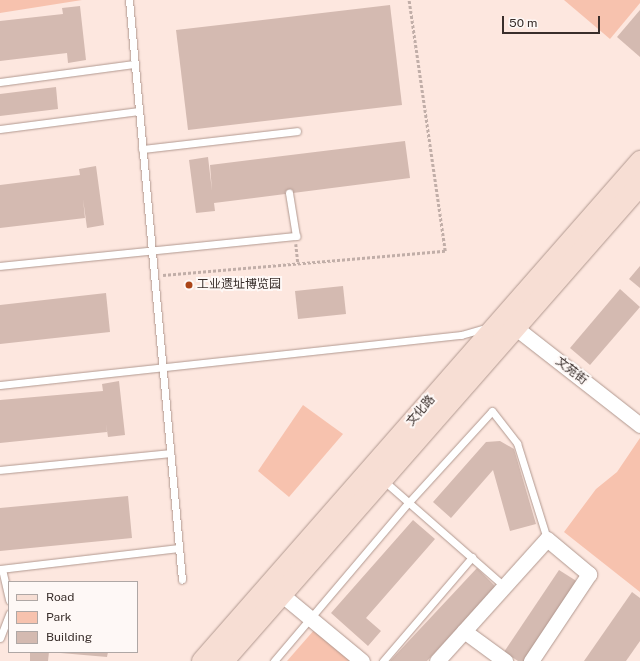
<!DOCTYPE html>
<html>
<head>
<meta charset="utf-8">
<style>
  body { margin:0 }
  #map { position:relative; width:640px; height:661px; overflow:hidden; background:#fde7df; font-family:"Public Sans","Noto Sans SC",sans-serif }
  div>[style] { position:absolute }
  .green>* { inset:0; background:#f7c2ae }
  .building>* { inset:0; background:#d4bab1 }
  .path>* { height:2.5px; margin-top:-1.25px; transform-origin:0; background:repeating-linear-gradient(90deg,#c1aea8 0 3px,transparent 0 5px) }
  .roads { filter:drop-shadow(0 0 1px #b1988f) drop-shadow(0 0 1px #b1988f) }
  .lane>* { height:7px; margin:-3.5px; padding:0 3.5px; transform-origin:3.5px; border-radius:3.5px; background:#fff }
  .street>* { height:15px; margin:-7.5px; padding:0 7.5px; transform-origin:7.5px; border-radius:7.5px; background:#fff }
  .secondary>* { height:21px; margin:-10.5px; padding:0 10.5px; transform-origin:10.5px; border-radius:10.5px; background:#f7ded4 }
  .dots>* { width:11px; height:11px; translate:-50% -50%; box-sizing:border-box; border:2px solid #fef8f6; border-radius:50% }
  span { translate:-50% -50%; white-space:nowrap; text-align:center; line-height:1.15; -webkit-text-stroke:4px #fef8f6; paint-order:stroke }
  .poi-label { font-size:12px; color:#392e2b }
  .left { translate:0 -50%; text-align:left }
  .street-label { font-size:12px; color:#392e2b }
  .legend { position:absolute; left:8px; top:581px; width:130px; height:72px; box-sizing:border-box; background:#fef8f6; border:1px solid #afa7a5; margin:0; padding:5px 7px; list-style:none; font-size:12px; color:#392e2b }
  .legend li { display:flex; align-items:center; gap:8px; height:20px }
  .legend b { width:20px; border:1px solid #afa7a5 }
  .scale { position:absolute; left:502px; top:16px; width:98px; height:18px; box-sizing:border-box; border:2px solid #392e2b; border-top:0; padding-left:5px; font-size:12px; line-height:14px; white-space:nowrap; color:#392e2b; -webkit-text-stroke:3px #fef8f6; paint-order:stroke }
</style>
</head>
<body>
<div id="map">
  <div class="green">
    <div style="clip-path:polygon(0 0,82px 0,0 13px)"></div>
    <div style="clip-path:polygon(564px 0,640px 0,640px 3px,610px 39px)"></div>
    <div style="clip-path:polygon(303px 405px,343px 434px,289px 497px,258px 471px)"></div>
    <div style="clip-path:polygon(640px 438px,640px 592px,564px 532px,596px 489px,617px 472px)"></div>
    <div style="clip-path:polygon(315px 629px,353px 661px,287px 661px)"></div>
  </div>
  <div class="building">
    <div style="clip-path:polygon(390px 5px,402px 105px,188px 130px,176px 30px)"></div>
    <div style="clip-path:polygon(80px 6px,86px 60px,68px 63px,67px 53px,0 61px,0 21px,63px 14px,62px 8px)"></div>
    <div style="clip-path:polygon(640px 10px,640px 57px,617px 37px)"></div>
    <div style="clip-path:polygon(56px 87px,58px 109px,0 116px,0 94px)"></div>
    <div style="clip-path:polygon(405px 141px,410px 178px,214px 203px,215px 211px,196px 213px,189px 160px,208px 157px,212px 191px,210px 165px)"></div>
    <div style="clip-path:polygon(96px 166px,104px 225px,87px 228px,83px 199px,85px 218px,0 228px,0 185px,80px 175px,79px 169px)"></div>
    <div style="clip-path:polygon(640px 266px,640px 288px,629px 279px)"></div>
    <div style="clip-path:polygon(343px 286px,346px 314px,298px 319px,295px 291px)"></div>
    <div style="clip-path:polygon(620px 289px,640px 307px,590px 365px,570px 348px)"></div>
    <div style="clip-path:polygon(106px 293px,110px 332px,0 344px,0 305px)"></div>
    <div style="clip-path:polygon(119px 381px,125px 435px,108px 437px,106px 424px,107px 432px,0 443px,0 400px,103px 391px,102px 384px)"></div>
    <div style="clip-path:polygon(500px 441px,514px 449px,536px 524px,510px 531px,493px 470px,451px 518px,433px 502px,486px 442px)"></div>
    <div style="clip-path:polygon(128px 496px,132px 538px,0 551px,0 508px)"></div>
    <div style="clip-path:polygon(413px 520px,435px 539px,366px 618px,381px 631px,368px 646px,331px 613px)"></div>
    <div style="clip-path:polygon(477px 568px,496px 587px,427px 661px,390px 661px)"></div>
    <div style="clip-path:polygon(559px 570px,578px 582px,526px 661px,518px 661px,504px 652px)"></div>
    <div style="clip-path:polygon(632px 592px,640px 598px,640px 641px,626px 661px,584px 661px)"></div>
    <div style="clip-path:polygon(30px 652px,49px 652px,48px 661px,30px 661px)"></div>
    <div style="clip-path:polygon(49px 652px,108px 652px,107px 657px)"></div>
  </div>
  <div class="path">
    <div style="left:296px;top:244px;width:19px;rotate:84deg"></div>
    <div style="left:163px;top:275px;width:283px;rotate:-4.9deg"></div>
    <div style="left:445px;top:251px;width:254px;rotate:-98.2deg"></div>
  </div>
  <div class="roads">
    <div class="lane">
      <div style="left:129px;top:0;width:582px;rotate:84.78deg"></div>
      <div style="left:0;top:82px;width:135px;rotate:-7.7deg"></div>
      <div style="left:0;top:129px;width:140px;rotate:-7.4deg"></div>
      <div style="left:142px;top:149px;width:156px;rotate:-6.6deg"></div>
      <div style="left:0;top:266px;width:298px;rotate:-5.8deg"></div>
      <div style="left:296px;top:236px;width:44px;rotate:-99.2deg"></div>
      <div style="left:0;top:385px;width:464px;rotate:-6.2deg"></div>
      <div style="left:461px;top:335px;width:26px;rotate:-16deg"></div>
      <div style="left:0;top:470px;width:171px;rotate:-5.7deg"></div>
      <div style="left:383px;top:480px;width:161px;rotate:41.2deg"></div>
      <div style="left:0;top:569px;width:180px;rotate:-6.7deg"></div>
      <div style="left:2px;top:569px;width:32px;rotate:77deg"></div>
      <div style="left:0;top:638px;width:26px;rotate:-69deg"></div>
      <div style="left:274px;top:661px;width:209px;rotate:-49.7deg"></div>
      <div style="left:409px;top:502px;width:123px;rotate:-47.6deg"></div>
      <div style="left:492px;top:411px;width:41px;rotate:52deg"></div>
      <div style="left:517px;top:443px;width:101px;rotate:72.6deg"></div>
      <div style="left:383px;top:661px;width:137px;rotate:-49.4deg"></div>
    </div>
    <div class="street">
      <div style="left:507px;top:321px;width:169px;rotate:38deg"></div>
      <div style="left:281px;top:594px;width:105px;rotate:39.6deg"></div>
      <div style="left:464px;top:631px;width:51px;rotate:36.2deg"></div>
      <div style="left:437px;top:661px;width:164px;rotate:-48deg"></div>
      <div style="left:547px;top:539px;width:55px;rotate:39.8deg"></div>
      <div style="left:589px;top:574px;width:105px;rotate:123.7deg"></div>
    </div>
    <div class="secondary">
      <div style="left:202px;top:661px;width:665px;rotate:-48.78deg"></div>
      <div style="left:222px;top:661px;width:634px;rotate:-48.77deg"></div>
    </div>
  </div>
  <div class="dots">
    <div style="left:189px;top:285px;background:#ab4518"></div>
  </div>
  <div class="poi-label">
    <span class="left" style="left:197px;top:285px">工业遗址博览园</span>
  </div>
  <div class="street-label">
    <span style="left:571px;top:371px;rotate:38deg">文苑街</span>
    <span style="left:421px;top:411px;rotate:-49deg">文化路</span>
  </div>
  <ul class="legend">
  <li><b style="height:5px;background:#f7ded4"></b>Road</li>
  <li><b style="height:11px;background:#f7c2ae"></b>Park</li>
  <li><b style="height:11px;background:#d4bab1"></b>Building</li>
  </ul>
  <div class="scale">50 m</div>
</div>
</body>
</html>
